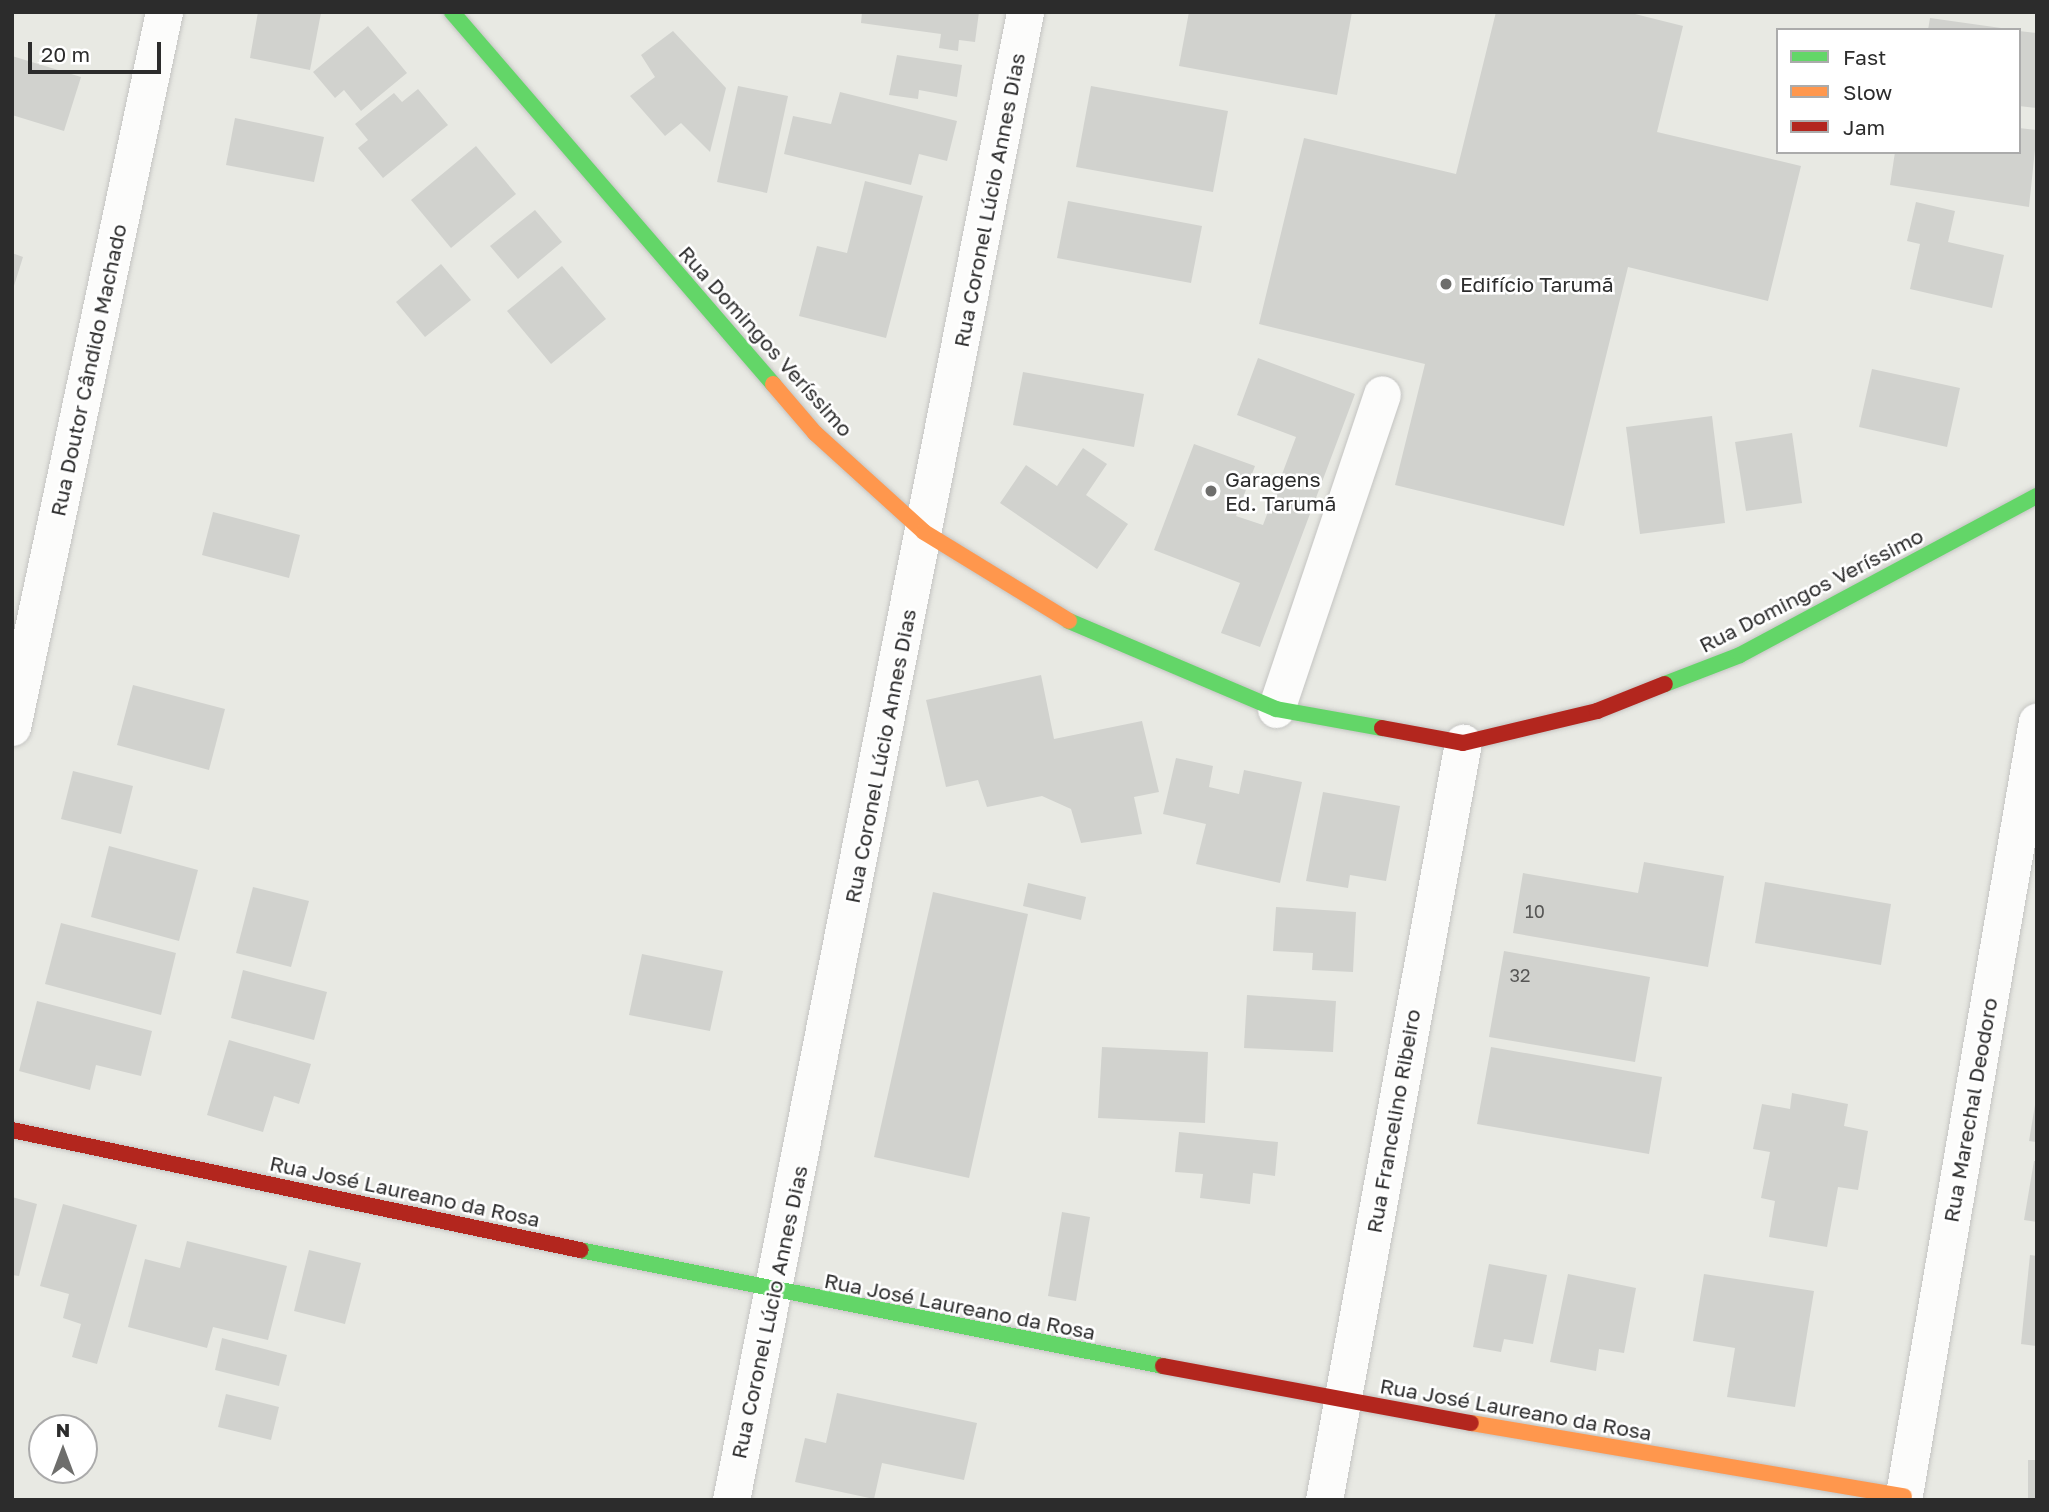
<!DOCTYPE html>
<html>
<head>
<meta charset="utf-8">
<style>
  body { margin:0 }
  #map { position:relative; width:2049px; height:1512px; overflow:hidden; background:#e8e9e3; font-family:"Golos Text",sans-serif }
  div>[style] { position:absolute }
  .building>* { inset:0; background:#d1d2ce }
  .roads { filter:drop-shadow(0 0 2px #c4c4c2) drop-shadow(0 0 2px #c4c4c2) }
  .street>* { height:37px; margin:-18.5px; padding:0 18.5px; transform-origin:18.5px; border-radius:18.5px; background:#fcfcfb }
  .fast>* { height:16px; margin:-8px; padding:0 8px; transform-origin:8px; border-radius:8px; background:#63d668 }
  .slow>* { height:16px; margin:-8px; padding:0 8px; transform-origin:8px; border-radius:8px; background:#ff974d }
  .jam>* { height:16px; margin:-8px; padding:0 8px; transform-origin:8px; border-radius:8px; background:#b3261e }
  .dots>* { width:19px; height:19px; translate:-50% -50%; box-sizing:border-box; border:4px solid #fff; border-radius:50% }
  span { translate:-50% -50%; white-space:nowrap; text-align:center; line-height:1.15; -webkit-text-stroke:5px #fff; paint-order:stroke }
  .number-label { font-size:18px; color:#565655 }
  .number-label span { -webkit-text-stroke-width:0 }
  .street-label { font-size:21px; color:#2c2c2c }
  .poi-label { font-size:21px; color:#2c2c2c }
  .left { translate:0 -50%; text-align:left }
  .frame { position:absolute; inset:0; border:14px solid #2c2c2c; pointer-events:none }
  .legend { position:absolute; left:1776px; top:28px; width:245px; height:126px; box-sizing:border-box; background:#fff; border:2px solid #ababab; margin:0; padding:9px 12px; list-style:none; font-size:21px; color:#2c2c2c }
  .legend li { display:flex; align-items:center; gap:14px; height:35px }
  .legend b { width:35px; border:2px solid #ababab }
  .north { position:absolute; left:28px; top:1414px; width:70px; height:70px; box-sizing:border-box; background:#fff; border:2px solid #ababab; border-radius:50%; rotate:0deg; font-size:19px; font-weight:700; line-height:28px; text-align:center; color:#2c2c2c }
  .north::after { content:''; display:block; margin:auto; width:24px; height:32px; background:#6e6e6c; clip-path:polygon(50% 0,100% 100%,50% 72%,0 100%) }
  .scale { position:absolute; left:28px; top:42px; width:133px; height:32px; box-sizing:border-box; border:4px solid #2c2c2c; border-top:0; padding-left:9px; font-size:21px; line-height:24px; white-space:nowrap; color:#2c2c2c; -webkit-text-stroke:5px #fff; paint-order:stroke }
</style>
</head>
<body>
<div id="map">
  <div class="building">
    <div style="clip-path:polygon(258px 12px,321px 13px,310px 70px,250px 58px)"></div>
    <div style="clip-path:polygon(862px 12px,979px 12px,975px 42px,959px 40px,958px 51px,939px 48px,941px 34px,861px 23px)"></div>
    <div style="clip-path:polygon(1189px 12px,1352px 12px,1337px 95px,1179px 66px)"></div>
    <div style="clip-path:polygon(1496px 12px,1627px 12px,1683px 26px,1657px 132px,1801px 166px,1768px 301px,1628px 267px,1564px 526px,1395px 485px,1425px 364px,1259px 324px,1304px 138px,1456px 174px)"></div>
    <div style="clip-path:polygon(1930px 18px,2001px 28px,2001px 30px,1928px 30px)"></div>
    <div style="clip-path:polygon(368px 26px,407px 73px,361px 111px,344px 90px,335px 98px,313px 72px)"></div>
    <div style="clip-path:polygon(673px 31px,726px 88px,710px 152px,681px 123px,665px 136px,630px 96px,655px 77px,641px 55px)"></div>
    <div style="clip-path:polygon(2019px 31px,2037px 33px,2037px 108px,2019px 106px)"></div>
    <div style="clip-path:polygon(897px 55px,962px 65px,957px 97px,919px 90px,918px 99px,889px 95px)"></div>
    <div style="clip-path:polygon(12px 56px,81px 77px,64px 131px,12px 115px)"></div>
    <div style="clip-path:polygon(738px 86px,788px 96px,767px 193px,717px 182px)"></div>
    <div style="clip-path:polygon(1091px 86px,1228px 111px,1213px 192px,1076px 167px)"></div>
    <div style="clip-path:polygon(418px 89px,448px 125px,383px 178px,358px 148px,368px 140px,355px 124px,394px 93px,402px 102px)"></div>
    <div style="clip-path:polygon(840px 92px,957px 121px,947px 161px,919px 154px,911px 185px,784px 154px,793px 116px,831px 124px)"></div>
    <div style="clip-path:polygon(235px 118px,324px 137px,314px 182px,226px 165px)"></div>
    <div style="clip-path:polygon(2019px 128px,2037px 130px,2029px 207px,1890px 185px,1895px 152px,2019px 152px)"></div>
    <div style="clip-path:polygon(476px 146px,516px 194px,451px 248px,411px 200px)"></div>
    <div style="clip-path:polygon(865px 181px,923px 196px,886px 338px,799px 316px,817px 246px,847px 253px)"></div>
    <div style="clip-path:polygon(1068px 201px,1202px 226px,1191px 283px,1057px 258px)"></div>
    <div style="clip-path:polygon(1916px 202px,1955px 211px,1948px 242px,2004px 255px,1992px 308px,1910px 289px,1920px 244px,1907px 241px)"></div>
    <div style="clip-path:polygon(535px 210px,562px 242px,518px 279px,490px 246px)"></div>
    <div style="clip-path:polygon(12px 253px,23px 257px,13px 289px,12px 289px)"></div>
    <div style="clip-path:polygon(441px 264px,471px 300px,425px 337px,396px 302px)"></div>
    <div style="clip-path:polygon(562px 266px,606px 319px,551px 364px,507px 311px)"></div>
    <div style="clip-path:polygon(1258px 358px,1355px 394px,1260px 647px,1221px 633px,1240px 583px,1154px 550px,1194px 444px,1255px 466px,1236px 516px,1263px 525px,1296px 437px,1237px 415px)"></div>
    <div style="clip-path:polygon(1872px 369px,1960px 388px,1947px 447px,1859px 427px)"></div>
    <div style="clip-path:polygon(1023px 372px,1144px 394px,1134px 447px,1013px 425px)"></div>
    <div style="clip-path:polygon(1712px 416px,1725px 523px,1640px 534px,1626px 427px)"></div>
    <div style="clip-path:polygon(1792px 433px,1802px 503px,1746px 511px,1735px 442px)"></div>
    <div style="clip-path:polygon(1083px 448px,1107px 464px,1086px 495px,1128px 524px,1097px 569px,1000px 503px,1026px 465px,1057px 486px)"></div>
    <div style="clip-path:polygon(213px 512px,300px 535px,289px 578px,202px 555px)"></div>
    <div style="clip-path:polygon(1041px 675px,1054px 739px,1142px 721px,1159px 792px,1134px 797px,1142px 834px,1081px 843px,1071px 809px,1042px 796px,987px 807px,978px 780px,946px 787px,926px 700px)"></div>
    <div style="clip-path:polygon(133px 685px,225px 709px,209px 770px,117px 745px)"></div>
    <div style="clip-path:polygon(1176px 758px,1213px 766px,1209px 787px,1239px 794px,1244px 770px,1302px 782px,1280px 883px,1196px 864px,1206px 824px,1163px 814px)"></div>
    <div style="clip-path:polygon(73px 771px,133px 786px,121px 834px,61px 819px)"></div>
    <div style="clip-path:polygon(1323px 792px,1400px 806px,1386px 881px,1350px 875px,1348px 888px,1306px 881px)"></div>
    <div style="clip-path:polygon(109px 846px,198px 870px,179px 941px,91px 917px)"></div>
    <div style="clip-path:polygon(1644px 862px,1724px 876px,1708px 967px,1513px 933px,1523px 873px,1638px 893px)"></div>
    <div style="clip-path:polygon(1765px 882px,1891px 904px,1881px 965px,1755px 943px)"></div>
    <div style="clip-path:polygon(1028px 883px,1086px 897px,1081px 920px,1023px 906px)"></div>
    <div style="clip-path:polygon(253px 887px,309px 901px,291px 967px,236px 953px)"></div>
    <div style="clip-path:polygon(933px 892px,1028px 914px,969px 1178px,874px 1157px)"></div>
    <div style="clip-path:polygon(1276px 907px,1356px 912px,1353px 972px,1312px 970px,1313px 953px,1273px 951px)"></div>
    <div style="clip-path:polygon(61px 923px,176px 953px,161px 1015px,45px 984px)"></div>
    <div style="clip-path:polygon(1504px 951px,1650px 977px,1635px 1062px,1489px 1037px)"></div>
    <div style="clip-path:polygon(642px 954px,723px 971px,710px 1031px,629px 1015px)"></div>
    <div style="clip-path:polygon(243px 970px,327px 992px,314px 1040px,231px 1018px)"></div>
    <div style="clip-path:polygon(1247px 995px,1336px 1001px,1333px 1052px,1244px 1048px)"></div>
    <div style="clip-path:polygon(37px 1001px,152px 1031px,141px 1076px,96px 1065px,90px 1090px,19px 1071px)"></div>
    <div style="clip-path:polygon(229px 1040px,311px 1064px,299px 1104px,274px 1096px,263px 1132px,207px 1115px)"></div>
    <div style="clip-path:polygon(1102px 1047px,1208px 1052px,1205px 1123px,1098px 1118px)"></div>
    <div style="clip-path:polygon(1491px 1047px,1662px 1077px,1649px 1154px,1477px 1124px)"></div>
    <div style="clip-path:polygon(1792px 1093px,1848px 1104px,1844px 1126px,1868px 1131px,1858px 1190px,1838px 1187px,1827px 1247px,1769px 1237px,1775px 1201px,1761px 1198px,1770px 1152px,1753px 1149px,1762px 1104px,1790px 1109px)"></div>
    <div style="clip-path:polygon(2035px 1105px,2037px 1105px,2037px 1142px,2029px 1141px)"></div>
    <div style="clip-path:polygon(1179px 1132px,1278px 1142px,1275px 1176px,1253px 1173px,1250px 1204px,1200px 1198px,1203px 1174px,1175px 1172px)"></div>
    <div style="clip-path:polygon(2034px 1161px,2037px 1161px,2037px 1222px,2024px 1220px)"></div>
    <div style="clip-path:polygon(12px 1197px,37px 1204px,19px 1276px,12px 1275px)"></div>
    <div style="clip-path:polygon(63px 1204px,137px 1225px,97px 1364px,72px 1357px,81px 1324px,63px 1318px,69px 1294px,40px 1286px)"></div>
    <div style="clip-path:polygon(1062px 1212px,1090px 1217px,1076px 1301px,1048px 1296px)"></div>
    <div style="clip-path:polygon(187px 1241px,287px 1266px,268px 1340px,213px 1327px,207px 1348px,128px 1327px,145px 1259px,180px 1268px)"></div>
    <div style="clip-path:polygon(309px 1250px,361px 1263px,345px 1324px,294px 1311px)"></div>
    <div style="clip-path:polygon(2030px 1255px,2037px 1256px,2037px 1346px,2021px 1344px)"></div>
    <div style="clip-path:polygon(1489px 1264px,1547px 1275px,1533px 1344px,1504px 1339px,1501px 1352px,1473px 1347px)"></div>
    <div style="clip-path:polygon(1568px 1274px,1636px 1288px,1624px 1353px,1599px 1349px,1596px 1371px,1550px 1362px)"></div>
    <div style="clip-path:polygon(1704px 1274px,1814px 1291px,1795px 1407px,1727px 1397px,1735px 1348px,1693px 1341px)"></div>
    <div style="clip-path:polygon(222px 1338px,287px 1355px,279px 1386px,215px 1370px)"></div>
    <div style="clip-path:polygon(837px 1393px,977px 1423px,964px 1480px,882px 1463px,874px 1499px,795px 1482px,805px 1438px,826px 1443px)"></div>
    <div style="clip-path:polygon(226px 1394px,279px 1407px,271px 1440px,218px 1427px)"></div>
    <div style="clip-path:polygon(2028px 1460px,2037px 1460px,2037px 1500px,2028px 1500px)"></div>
  </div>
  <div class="roads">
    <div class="street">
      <div style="left:1276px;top:709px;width:332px;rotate:-71.4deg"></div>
      <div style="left:12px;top:727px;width:731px;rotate:-78deg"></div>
      <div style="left:731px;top:1500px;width:1517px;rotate:-78.82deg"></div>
      <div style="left:1324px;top:1500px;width:770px;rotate:-79.6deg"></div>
      <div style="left:1903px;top:1500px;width:790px;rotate:-80.24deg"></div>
    </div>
    <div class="fast">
      <div style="left:452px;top:12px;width:491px;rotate:49.2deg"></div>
      <div style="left:1069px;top:621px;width:225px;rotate:23deg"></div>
      <div style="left:1276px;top:709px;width:108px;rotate:10.2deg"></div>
      <div style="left:1665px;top:684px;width:80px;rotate:-21.1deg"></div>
      <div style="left:1740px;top:655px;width:337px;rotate:-28.2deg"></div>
      <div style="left:580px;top:1250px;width:594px;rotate:11.25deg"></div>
    </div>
    <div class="slow">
      <div style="left:773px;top:384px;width:65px;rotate:49.4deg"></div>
      <div style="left:815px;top:433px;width:147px;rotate:42.2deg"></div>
      <div style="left:924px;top:532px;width:170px;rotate:31.5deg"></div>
      <div style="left:1471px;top:1423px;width:439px;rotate:9.6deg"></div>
    </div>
    <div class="jam">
      <div style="left:1382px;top:728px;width:82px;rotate:10.5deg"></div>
      <div style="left:1463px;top:743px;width:138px;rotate:-13.4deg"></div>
      <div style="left:1597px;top:711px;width:73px;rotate:-21.7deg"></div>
      <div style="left:12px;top:1130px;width:581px;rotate:11.93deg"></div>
      <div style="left:1163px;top:1366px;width:313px;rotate:10.5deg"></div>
    </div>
  </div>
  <div class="dots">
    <div style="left:1446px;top:284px;background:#6e6e6c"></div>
    <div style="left:1211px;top:491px;background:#6e6e6c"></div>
  </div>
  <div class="number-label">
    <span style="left:1535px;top:911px">10</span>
    <span style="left:1520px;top:975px">32</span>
  </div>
  <div class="street-label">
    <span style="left:989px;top:200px;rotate:-79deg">Rua Coronel Lúcio Annes Dias</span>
    <span style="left:766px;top:341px;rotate:48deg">Rua Domingos Veríssimo</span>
    <span style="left:88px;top:370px;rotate:-78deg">Rua Doutor Cândido Machado</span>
    <span style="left:1811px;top:590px;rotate:-27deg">Rua Domingos Veríssimo</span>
    <span style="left:880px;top:756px;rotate:-79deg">Rua Coronel Lúcio Annes Dias</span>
    <span style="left:1970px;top:1110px;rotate:-80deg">Rua Marechal Deodoro</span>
    <span style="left:1393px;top:1121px;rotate:-80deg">Rua Francelino Ribeiro</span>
    <span style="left:405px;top:1191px;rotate:12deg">Rua José Laureano da Rosa</span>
    <span style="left:960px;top:1306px;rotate:11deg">Rua José Laureano da Rosa</span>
    <span style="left:769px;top:1312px;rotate:-78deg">Rua Coronel Lúcio Annes Dias</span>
    <span style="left:1516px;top:1409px;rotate:10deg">Rua José Laureano da Rosa</span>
  </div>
  <div class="poi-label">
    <span class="left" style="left:1460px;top:284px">Edifício Tarumã</span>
    <span class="left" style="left:1225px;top:491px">Garagens<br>Ed. Tarumã</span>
  </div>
  <div class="frame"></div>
  <ul class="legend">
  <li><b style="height:9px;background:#63d668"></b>Fast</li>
  <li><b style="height:9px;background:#ff974d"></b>Slow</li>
  <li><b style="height:9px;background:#b3261e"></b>Jam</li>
  </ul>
  <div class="north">N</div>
  <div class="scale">20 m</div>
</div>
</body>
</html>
